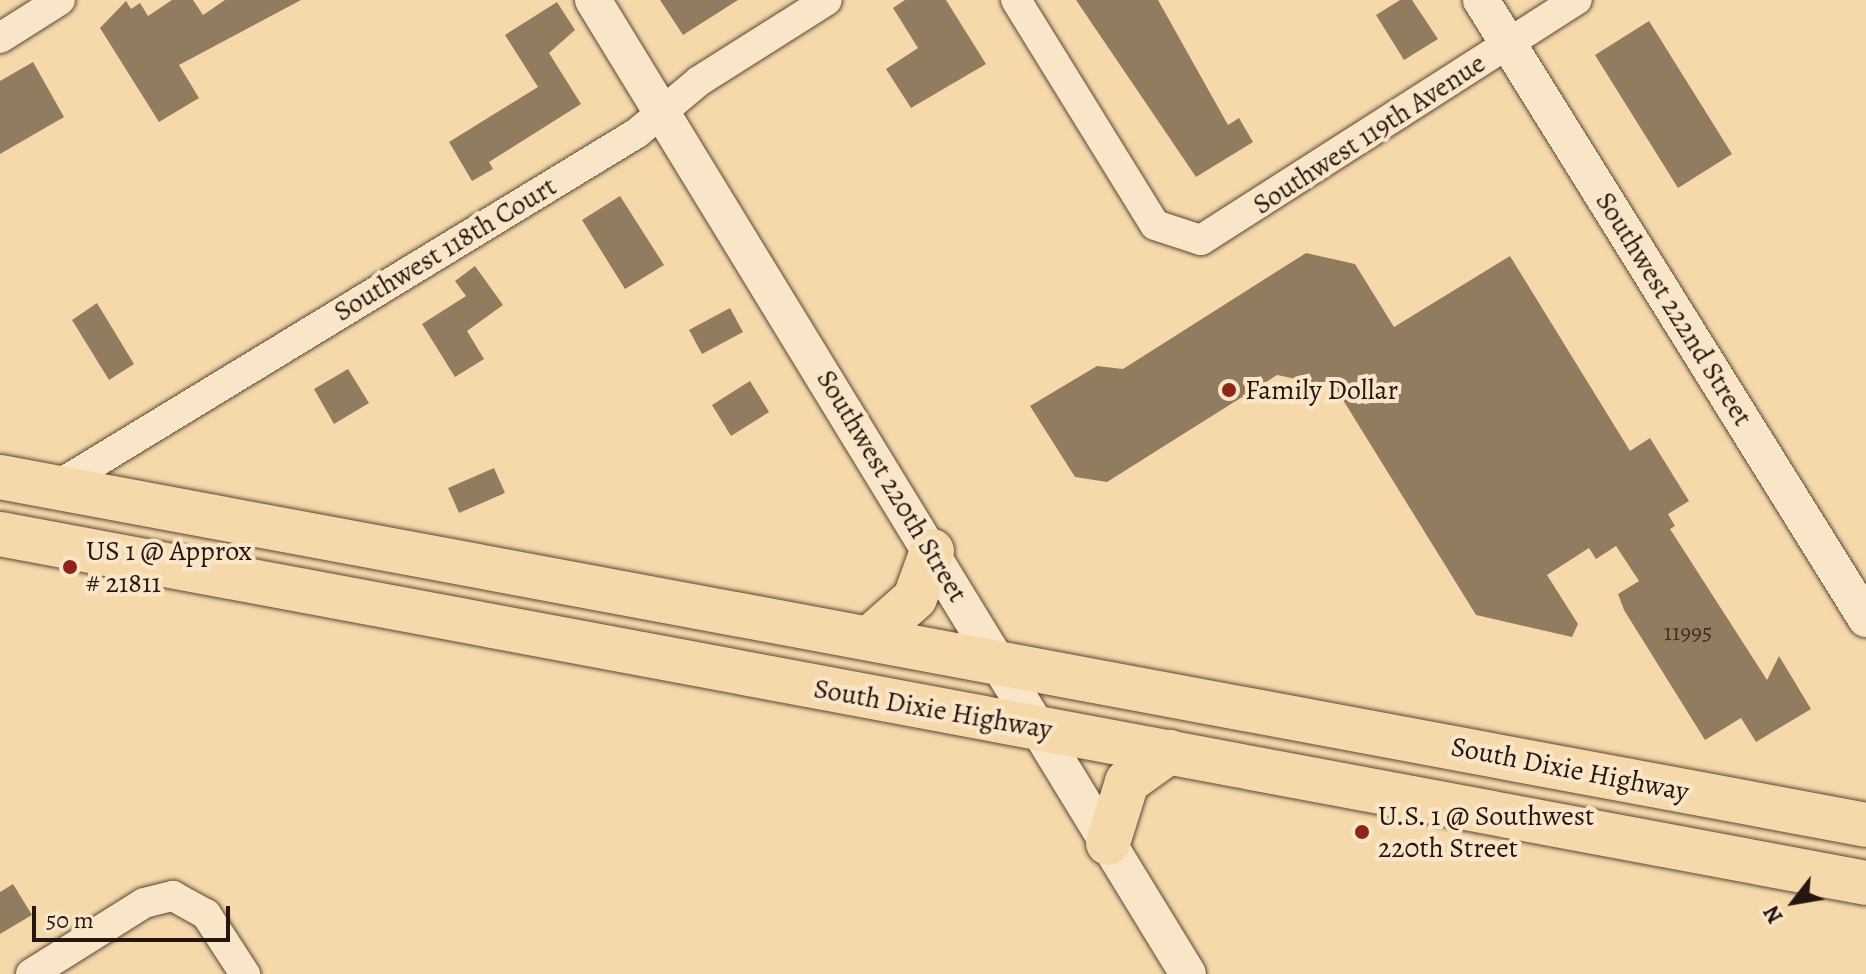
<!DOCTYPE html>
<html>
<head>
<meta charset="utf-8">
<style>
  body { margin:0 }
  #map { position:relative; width:1866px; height:974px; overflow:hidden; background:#f6d9ab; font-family:Alegreya,serif }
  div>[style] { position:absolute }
  .building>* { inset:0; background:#927c60 }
  .roads { filter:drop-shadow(0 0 2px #594836) drop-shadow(0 0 2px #594836) }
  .minor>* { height:30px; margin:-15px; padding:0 15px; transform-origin:15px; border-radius:15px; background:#f9e6c8 }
  .tertiary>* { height:36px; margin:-18px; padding:0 18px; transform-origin:18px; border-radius:18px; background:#f9e6c8 }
  .trunk>* { height:44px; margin:-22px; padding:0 22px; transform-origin:22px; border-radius:22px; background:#f6d9ab }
  .dots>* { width:22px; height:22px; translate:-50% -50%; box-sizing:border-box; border:4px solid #f9e6c8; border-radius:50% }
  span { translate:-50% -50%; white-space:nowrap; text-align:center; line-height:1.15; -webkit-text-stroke:8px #f9e6c8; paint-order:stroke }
  .number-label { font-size:24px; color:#403023 }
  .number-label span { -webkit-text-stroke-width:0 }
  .street-label { font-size:28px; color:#25170f }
  .poi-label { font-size:28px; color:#25170f }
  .left { translate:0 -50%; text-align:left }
  .north { position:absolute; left:1754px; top:862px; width:80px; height:80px; -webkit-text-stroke:6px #f9e6c8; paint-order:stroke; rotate:239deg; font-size:22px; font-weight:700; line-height:32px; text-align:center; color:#25170f }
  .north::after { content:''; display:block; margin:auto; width:28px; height:36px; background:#25170f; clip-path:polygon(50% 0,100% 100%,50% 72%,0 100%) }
  .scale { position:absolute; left:32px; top:906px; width:198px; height:36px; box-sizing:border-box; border:4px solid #25170f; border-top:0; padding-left:10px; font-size:24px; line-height:28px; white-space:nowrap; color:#25170f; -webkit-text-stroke:6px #f9e6c8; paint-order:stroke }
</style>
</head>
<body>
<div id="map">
  <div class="building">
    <div style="clip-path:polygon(172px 0,193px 0,203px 15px,225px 0,301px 0,179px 65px,199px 98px,159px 122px,100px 28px,126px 1px,131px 9px,140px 3px,148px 16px)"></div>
    <div style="clip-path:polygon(660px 0,738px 0,683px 35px)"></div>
    <div style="clip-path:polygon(905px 0,946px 0,986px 64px,911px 108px,886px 69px,918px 48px,893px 8px)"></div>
    <div style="clip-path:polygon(1076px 0,1158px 0,1228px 125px,1239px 118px,1253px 142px,1196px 177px)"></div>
    <div style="clip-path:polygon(1400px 0,1412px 0,1438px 39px,1404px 60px,1376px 15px)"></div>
    <div style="clip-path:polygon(557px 2px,575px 30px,549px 53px,581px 104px,489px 162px,493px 169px,472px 181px,449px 142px,538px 87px,505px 35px)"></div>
    <div style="clip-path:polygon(1649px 21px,1732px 154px,1678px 188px,1595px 55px)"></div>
    <div style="clip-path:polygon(33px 62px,64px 117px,0 154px,0 81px)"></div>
    <div style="clip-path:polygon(620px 196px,664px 265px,625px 289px,582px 220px)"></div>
    <div style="clip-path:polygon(1306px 253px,1355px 264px,1394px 327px,1510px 256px,1630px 451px,1650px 438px,1689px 501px,1668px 514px,1675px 526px,1670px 529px,1767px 680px,1779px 656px,1811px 709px,1756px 742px,1741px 718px,1705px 740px,1624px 610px,1618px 594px,1639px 581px,1616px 546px,1596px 559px,1589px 548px,1547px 575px,1578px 624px,1572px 637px,1476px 615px,1335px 387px,1277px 375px,1107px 482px,1075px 477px,1030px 406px,1097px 366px,1123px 369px)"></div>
    <div style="clip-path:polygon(475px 266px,503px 305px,467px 331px,484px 359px,455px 377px,422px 324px,466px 296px,455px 281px)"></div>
    <div style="clip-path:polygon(97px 303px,134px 364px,109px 380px,72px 320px)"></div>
    <div style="clip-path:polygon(730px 308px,743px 332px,702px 354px,689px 330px)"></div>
    <div style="clip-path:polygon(348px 369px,369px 403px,334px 424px,314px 389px)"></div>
    <div style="clip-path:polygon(750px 381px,769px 412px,731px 436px,712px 405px)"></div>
    <div style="clip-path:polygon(494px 468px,505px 493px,459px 513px,448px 488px)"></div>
    <div style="clip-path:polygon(13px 884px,32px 915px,0 934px,0 892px)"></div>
  </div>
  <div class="roads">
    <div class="minor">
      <div style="left:1016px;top:0;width:264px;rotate:58.3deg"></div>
      <div style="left:1155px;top:225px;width:48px;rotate:18.1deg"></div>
      <div style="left:1201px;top:240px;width:446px;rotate:-32.6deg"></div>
      <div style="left:0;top:38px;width:71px;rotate:-32.3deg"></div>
      <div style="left:55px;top:487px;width:681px;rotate:-31.31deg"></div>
      <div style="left:637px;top:133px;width:81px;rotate:-40deg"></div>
      <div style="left:699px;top:81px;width:151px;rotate:-32.3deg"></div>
      <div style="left:31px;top:974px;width:133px;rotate:-32.1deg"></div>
      <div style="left:144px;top:903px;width:30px;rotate:-14deg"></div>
      <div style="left:173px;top:896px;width:38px;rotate:29deg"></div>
      <div style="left:206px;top:914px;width:72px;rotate:57deg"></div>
    </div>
    <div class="tertiary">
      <div style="left:593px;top:0;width:1141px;rotate:58.58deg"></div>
      <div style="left:1481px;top:0;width:729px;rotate:58.12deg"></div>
    </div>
    <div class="trunk">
      <div style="left:0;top:477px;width:1898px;rotate:10.56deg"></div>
      <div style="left:0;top:534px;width:1898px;rotate:10.59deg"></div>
      <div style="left:870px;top:638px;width:60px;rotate:-41.6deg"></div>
      <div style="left:915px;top:598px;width:50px;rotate:-70.1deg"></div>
      <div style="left:1108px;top:843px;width:64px;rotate:-72.7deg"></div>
      <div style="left:1127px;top:782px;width:52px;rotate:-35.5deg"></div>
    </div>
  </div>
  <div class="dots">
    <div style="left:1229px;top:390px;background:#8f2418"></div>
    <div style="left:70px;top:567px;background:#8f2418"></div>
    <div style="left:1362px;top:832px;background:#8f2418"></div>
  </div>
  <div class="number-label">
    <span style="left:1688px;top:633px">11995</span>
  </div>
  <div class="street-label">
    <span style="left:1369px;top:134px;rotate:-33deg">Southwest 119th Avenue</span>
    <span style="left:445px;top:249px;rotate:-31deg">Southwest 118th Court</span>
    <span style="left:1674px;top:309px;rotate:58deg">Southwest 222nd Street</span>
    <span style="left:892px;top:486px;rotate:59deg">Southwest 220th Street</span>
    <span style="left:933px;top:709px;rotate:10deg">South Dixie Highway</span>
    <span style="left:1570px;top:769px;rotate:11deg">South Dixie Highway</span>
  </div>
  <div class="poi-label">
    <span class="left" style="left:1245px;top:390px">Family Dollar</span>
    <span class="left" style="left:86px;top:567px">US 1 @ Approx<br># 21811</span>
    <span class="left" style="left:1378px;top:832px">U.S. 1 @ Southwest<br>220th Street</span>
  </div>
  <div class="north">N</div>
  <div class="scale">50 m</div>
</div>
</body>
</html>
